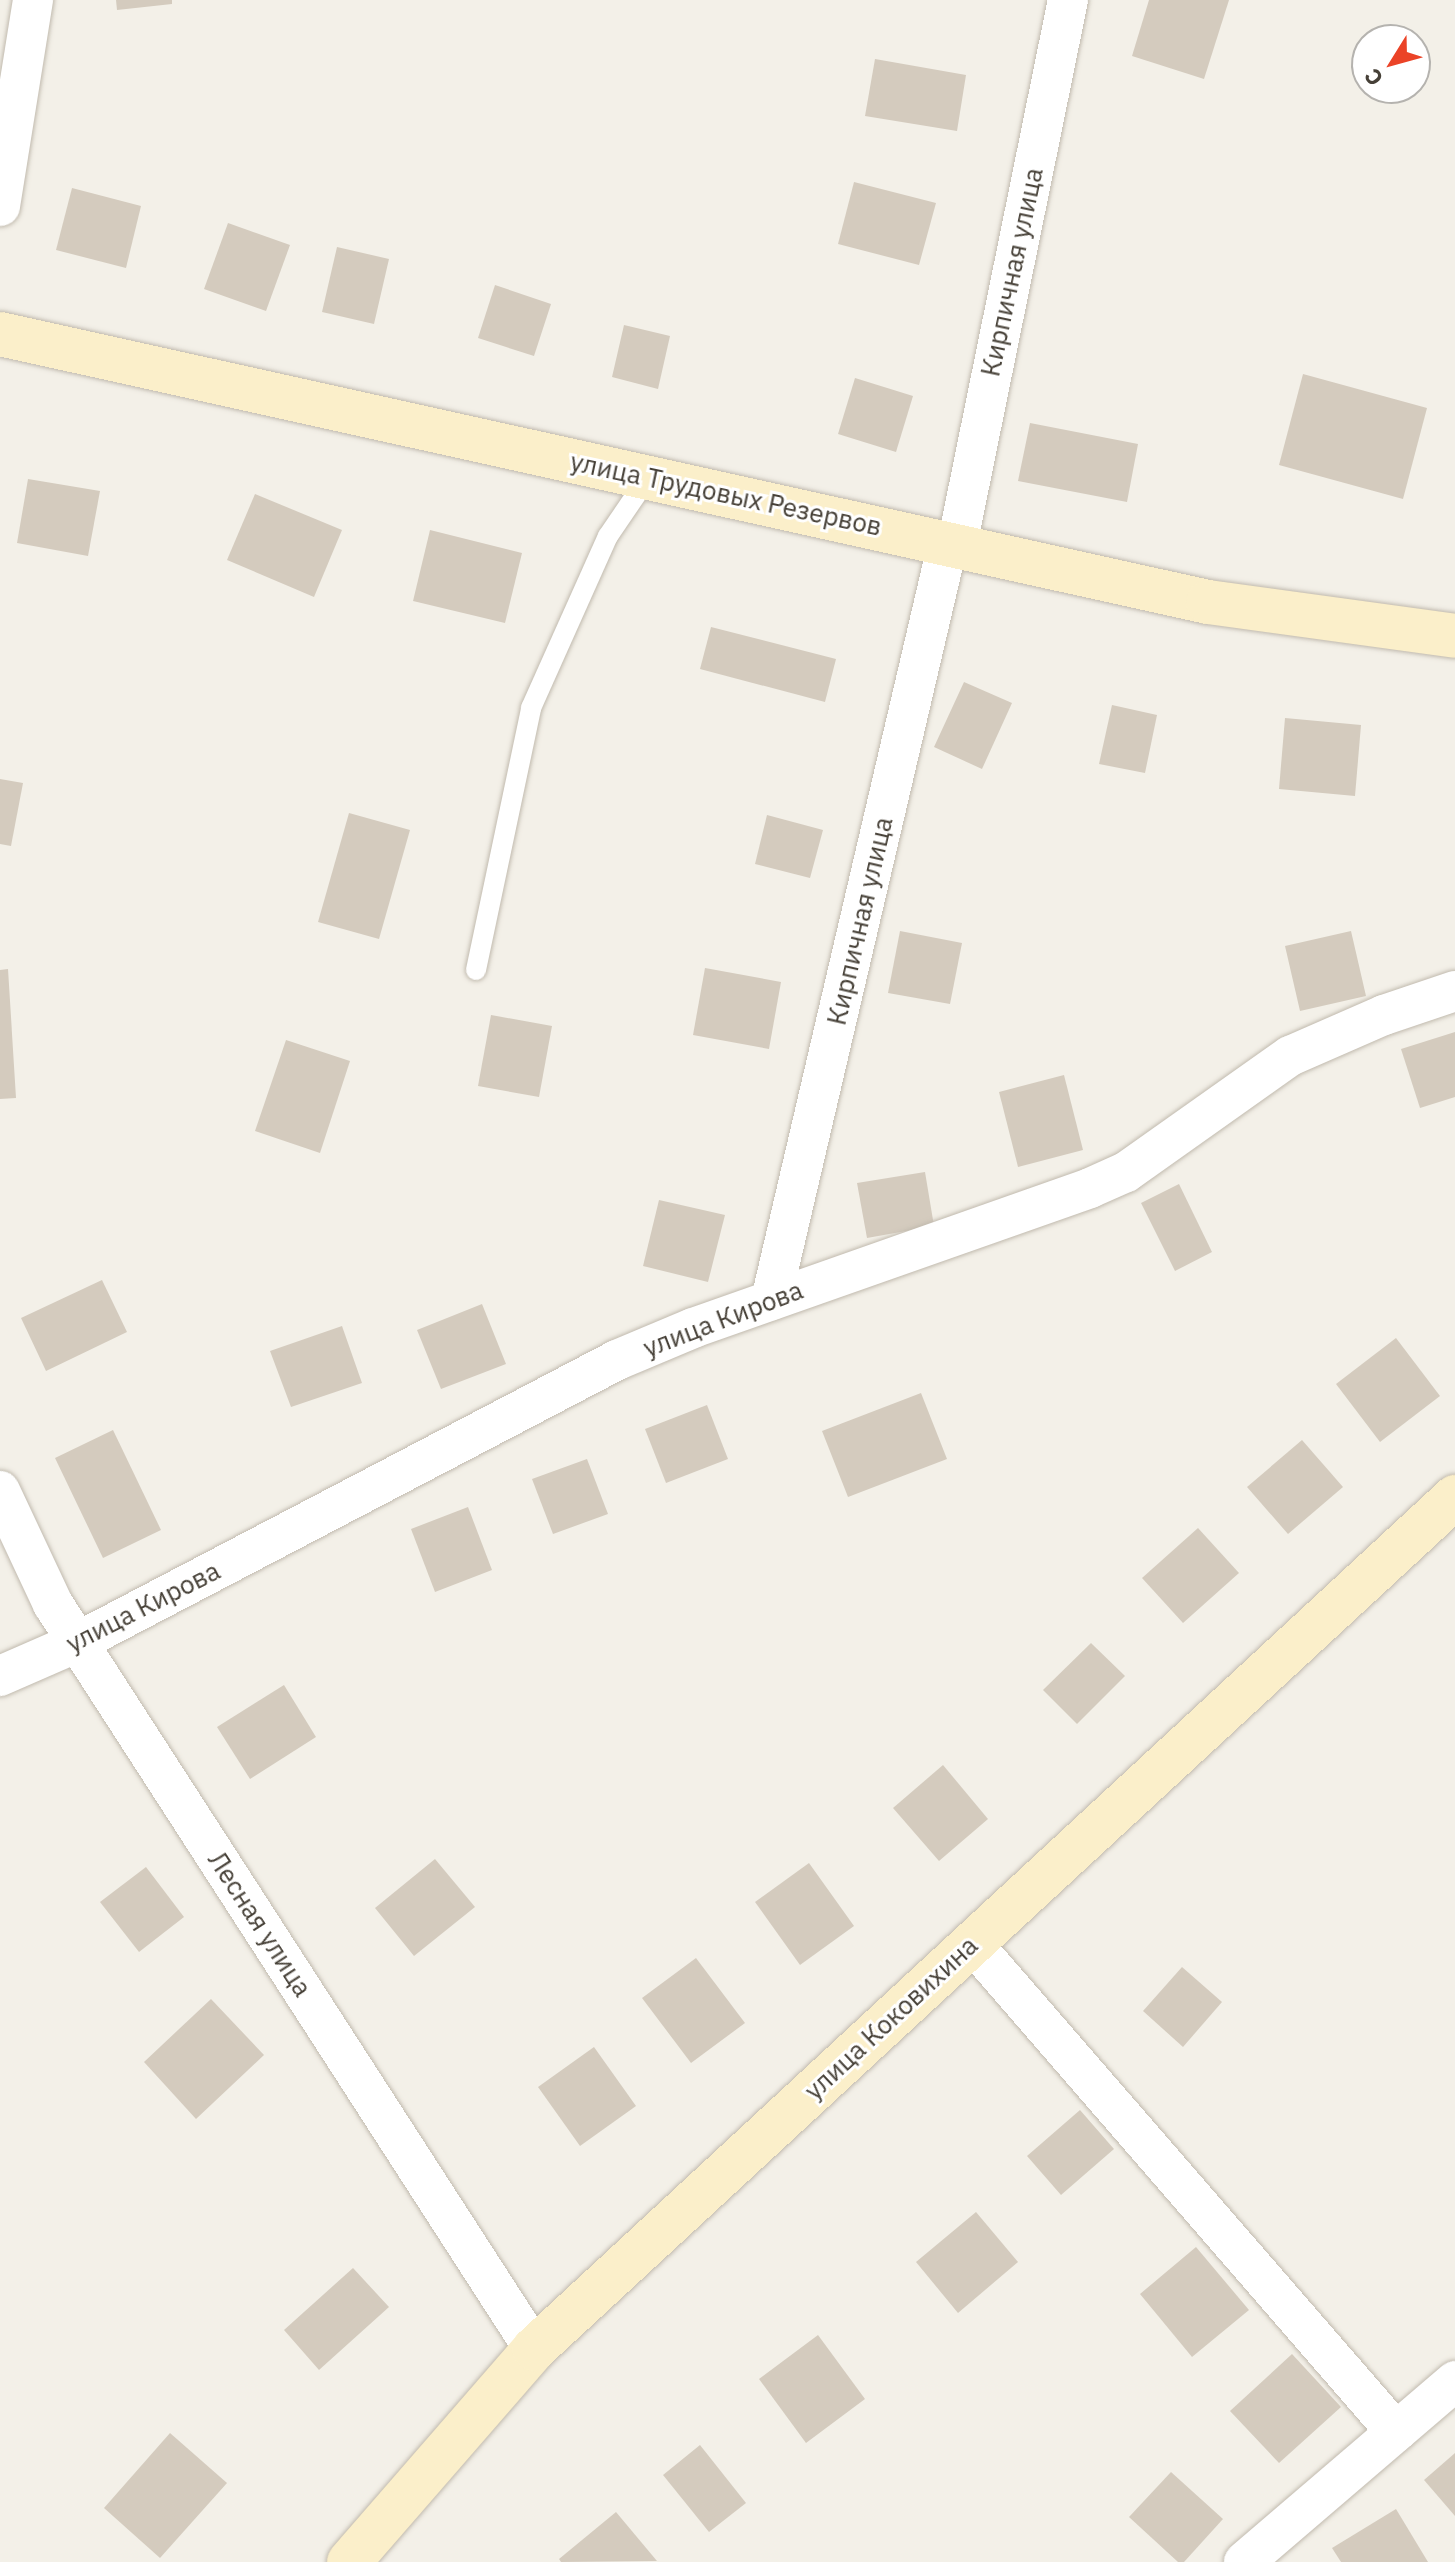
<!DOCTYPE html>
<html>
<head>
<meta charset="utf-8">
<style>
  body { margin:0 }
  #map { position:relative; width:1455px; height:2562px; overflow:hidden; background:#f3f0e8; font-family:"IBM Plex Sans",sans-serif }
  div>[style] { position:absolute }
  .building>* { inset:0; background:#d4cbbe }
  .roads { filter:drop-shadow(0 0 2px #c1baae) drop-shadow(0 0 2px #c1baae) }
  .lane>* { height:20px; margin:-10px; padding:0 10px; transform-origin:10px; border-radius:10px; background:#fff }
  .street>* { height:40px; margin:-20px; padding:0 20px; transform-origin:20px; border-radius:20px; background:#fff }
  .secondary>* { height:44px; margin:-22px; padding:0 22px; transform-origin:22px; border-radius:22px; background:#fbefca }
  span { translate:-50% -50%; white-space:nowrap; text-align:center; line-height:1.15; -webkit-text-stroke:6px #fff; paint-order:stroke }
  .street-label { font-size:26px; color:#464037 }
  .north { position:absolute; left:1351px; top:24px; width:80px; height:80px; box-sizing:border-box; background:#fff; border:2px solid #b5b3af; border-radius:50%; rotate:233deg; font-size:22px; font-weight:700; line-height:32px; text-align:center; color:#464037 }
  .north::after { content:''; display:block; margin:auto; width:28px; height:36px; background:#eb4327; clip-path:polygon(50% 0,100% 100%,50% 72%,0 100%) }
</style>
</head>
<body>
<div id="map">
  <div class="building">
    <div style="clip-path:polygon(116px 0,172px 0,172px 4px,117px 10px)"></div>
    <div style="clip-path:polygon(1149px 0,1229px 0,1204px 79px,1132px 56px)"></div>
    <div style="clip-path:polygon(875px 59px,966px 75px,957px 131px,865px 116px)"></div>
    <div style="clip-path:polygon(854px 182px,936px 203px,919px 265px,838px 244px)"></div>
    <div style="clip-path:polygon(72px 188px,141px 206px,126px 268px,56px 250px)"></div>
    <div style="clip-path:polygon(228px 223px,290px 245px,266px 311px,204px 289px)"></div>
    <div style="clip-path:polygon(337px 247px,389px 259px,374px 324px,322px 312px)"></div>
    <div style="clip-path:polygon(495px 285px,551px 304px,534px 356px,478px 338px)"></div>
    <div style="clip-path:polygon(624px 325px,670px 336px,658px 389px,612px 377px)"></div>
    <div style="clip-path:polygon(1303px 374px,1427px 408px,1403px 499px,1279px 465px)"></div>
    <div style="clip-path:polygon(855px 378px,913px 396px,896px 452px,838px 434px)"></div>
    <div style="clip-path:polygon(1030px 423px,1138px 444px,1127px 502px,1018px 481px)"></div>
    <div style="clip-path:polygon(28px 479px,100px 491px,88px 556px,17px 543px)"></div>
    <div style="clip-path:polygon(255px 494px,342px 530px,314px 597px,227px 560px)"></div>
    <div style="clip-path:polygon(430px 530px,522px 553px,505px 623px,413px 601px)"></div>
    <div style="clip-path:polygon(711px 627px,836px 659px,825px 702px,700px 669px)"></div>
    <div style="clip-path:polygon(964px 682px,1012px 703px,982px 769px,934px 747px)"></div>
    <div style="clip-path:polygon(1112px 705px,1157px 715px,1145px 773px,1099px 764px)"></div>
    <div style="clip-path:polygon(1285px 718px,1361px 725px,1355px 796px,1279px 789px)"></div>
    <div style="clip-path:polygon(0 779px,23px 783px,11px 846px,0 844px)"></div>
    <div style="clip-path:polygon(349px 813px,410px 830px,379px 939px,318px 922px)"></div>
    <div style="clip-path:polygon(767px 815px,823px 830px,810px 878px,755px 864px)"></div>
    <div style="clip-path:polygon(900px 931px,962px 943px,950px 1004px,888px 993px)"></div>
    <div style="clip-path:polygon(1351px 931px,1366px 996px,1300px 1011px,1285px 946px)"></div>
    <div style="clip-path:polygon(705px 968px,781px 982px,769px 1049px,693px 1035px)"></div>
    <div style="clip-path:polygon(8px 969px,16px 1098px,0 1099px,0 970px)"></div>
    <div style="clip-path:polygon(491px 1015px,552px 1026px,539px 1097px,478px 1086px)"></div>
    <div style="clip-path:polygon(1455px 1032px,1455px 1097px,1420px 1108px,1401px 1049px)"></div>
    <div style="clip-path:polygon(286px 1040px,350px 1061px,320px 1153px,255px 1131px)"></div>
    <div style="clip-path:polygon(1064px 1075px,1083px 1150px,1018px 1167px,999px 1092px)"></div>
    <div style="clip-path:polygon(925px 1172px,934px 1226px,867px 1238px,857px 1183px)"></div>
    <div style="clip-path:polygon(1179px 1184px,1212px 1252px,1175px 1271px,1141px 1203px)"></div>
    <div style="clip-path:polygon(659px 1200px,725px 1215px,708px 1282px,643px 1266px)"></div>
    <div style="clip-path:polygon(102px 1280px,127px 1332px,46px 1371px,21px 1318px)"></div>
    <div style="clip-path:polygon(482px 1304px,506px 1364px,441px 1389px,417px 1330px)"></div>
    <div style="clip-path:polygon(342px 1326px,362px 1383px,291px 1407px,270px 1351px)"></div>
    <div style="clip-path:polygon(1396px 1338px,1440px 1396px,1380px 1442px,1336px 1384px)"></div>
    <div style="clip-path:polygon(921px 1393px,947px 1459px,848px 1497px,822px 1431px)"></div>
    <div style="clip-path:polygon(707px 1405px,728px 1459px,666px 1483px,645px 1429px)"></div>
    <div style="clip-path:polygon(113px 1430px,161px 1530px,103px 1558px,55px 1458px)"></div>
    <div style="clip-path:polygon(1302px 1440px,1343px 1487px,1288px 1534px,1247px 1487px)"></div>
    <div style="clip-path:polygon(587px 1459px,608px 1514px,553px 1534px,532px 1479px)"></div>
    <div style="clip-path:polygon(468px 1507px,492px 1570px,435px 1592px,411px 1529px)"></div>
    <div style="clip-path:polygon(1198px 1528px,1239px 1573px,1183px 1623px,1142px 1578px)"></div>
    <div style="clip-path:polygon(1091px 1643px,1125px 1676px,1077px 1724px,1043px 1690px)"></div>
    <div style="clip-path:polygon(284px 1685px,316px 1737px,250px 1779px,217px 1727px)"></div>
    <div style="clip-path:polygon(943px 1765px,988px 1819px,939px 1861px,893px 1808px)"></div>
    <div style="clip-path:polygon(435px 1859px,475px 1907px,414px 1956px,375px 1908px)"></div>
    <div style="clip-path:polygon(809px 1863px,854px 1926px,800px 1965px,755px 1902px)"></div>
    <div style="clip-path:polygon(146px 1867px,184px 1917px,139px 1952px,100px 1902px)"></div>
    <div style="clip-path:polygon(696px 1958px,745px 2023px,691px 2063px,642px 1998px)"></div>
    <div style="clip-path:polygon(1182px 1967px,1222px 2002px,1183px 2047px,1143px 2011px)"></div>
    <div style="clip-path:polygon(211px 1999px,264px 2055px,196px 2119px,144px 2062px)"></div>
    <div style="clip-path:polygon(594px 2047px,636px 2106px,580px 2146px,538px 2087px)"></div>
    <div style="clip-path:polygon(1080px 2110px,1114px 2149px,1061px 2195px,1027px 2156px)"></div>
    <div style="clip-path:polygon(976px 2212px,1018px 2262px,958px 2313px,916px 2262px)"></div>
    <div style="clip-path:polygon(1196px 2247px,1249px 2310px,1192px 2357px,1140px 2294px)"></div>
    <div style="clip-path:polygon(353px 2268px,389px 2307px,319px 2370px,284px 2330px)"></div>
    <div style="clip-path:polygon(818px 2335px,865px 2399px,806px 2443px,759px 2379px)"></div>
    <div style="clip-path:polygon(1292px 2354px,1341px 2407px,1279px 2463px,1230px 2411px)"></div>
    <div style="clip-path:polygon(170px 2433px,227px 2483px,160px 2558px,104px 2508px)"></div>
    <div style="clip-path:polygon(700px 2445px,746px 2503px,709px 2532px,663px 2475px)"></div>
    <div style="clip-path:polygon(1455px 2453px,1455px 2516px,1424px 2480px)"></div>
    <div style="clip-path:polygon(1171px 2472px,1223px 2519px,1184px 2562px,1178px 2562px,1129px 2517px)"></div>
    <div style="clip-path:polygon(1396px 2509px,1428px 2562px,1341px 2562px,1332px 2548px)"></div>
    <div style="clip-path:polygon(616px 2512px,657px 2561px,561px 2562px,559px 2559px)"></div>
  </div>
  <div class="roads">
    <div class="lane">
      <div style="left:476px;top:970px;width:268px;rotate:-78.1deg"></div>
      <div style="left:531px;top:708px;width:188px;rotate:-65.9deg"></div>
      <div style="left:608px;top:536px;width:73px;rotate:-55.7deg"></div>
    </div>
    <div class="street">
      <div style="left:0;top:206px;width:209px;rotate:-80.9deg"></div>
      <div style="left:957px;top:545px;width:556px;rotate:-78.49deg"></div>
      <div style="left:771px;top:1300px;width:777px;rotate:-76.84deg"></div>
      <div style="left:0;top:1491px;width:125px;rotate:64.9deg"></div>
      <div style="left:53px;top:1604px;width:887px;rotate:57.15deg"></div>
      <div style="left:0;top:1676px;width:85px;rotate:-23.6deg"></div>
      <div style="left:78px;top:1642px;width:608px;rotate:-27.62deg"></div>
      <div style="left:617px;top:1360px;width:82px;rotate:-22.8deg"></div>
      <div style="left:693px;top:1328px;width:421px;rotate:-19.4deg"></div>
      <div style="left:1090px;top:1188px;width:39px;rotate:-24deg"></div>
      <div style="left:1126px;top:1172px;width:201px;rotate:-35.3deg"></div>
      <div style="left:1290px;top:1056px;width:103px;rotate:-23.6deg"></div>
      <div style="left:1384px;top:1015px;width:75px;rotate:-18.7deg"></div>
      <div style="left:972px;top:1943px;width:647px;rotate:49.07deg"></div>
      <div style="left:1244px;top:2562px;width:278px;rotate:-40.6deg"></div>
    </div>
    <div class="secondary">
      <div style="left:0;top:334px;width:1237px;rotate:12.51deg"></div>
      <div style="left:1208px;top:602px;width:249px;rotate:7.8deg"></div>
      <div style="left:349px;top:2562px;width:282px;rotate:-49deg"></div>
      <div style="left:534px;top:2349px;width:1255px;rotate:-42.77deg"></div>
    </div>
  </div>
  <div class="street-label">
    <span style="left:1012px;top:272px;rotate:-78deg">Кирпичная улица</span>
    <span style="left:726px;top:494px;rotate:12deg">улица Трудовых Резервов</span>
    <span style="left:860px;top:921px;rotate:-77deg">Кирпичная улица</span>
    <span style="left:723px;top:1319px;rotate:-21deg">улица Кирова</span>
    <span style="left:143px;top:1607px;rotate:-27deg">улица Кирова</span>
    <span style="left:260px;top:1924px;rotate:57deg">Лесная улица</span>
    <span style="left:891px;top:2018px;rotate:-43deg">улица Коковихина</span>
  </div>
  <div class="north">С</div>
</div>
</body>
</html>
